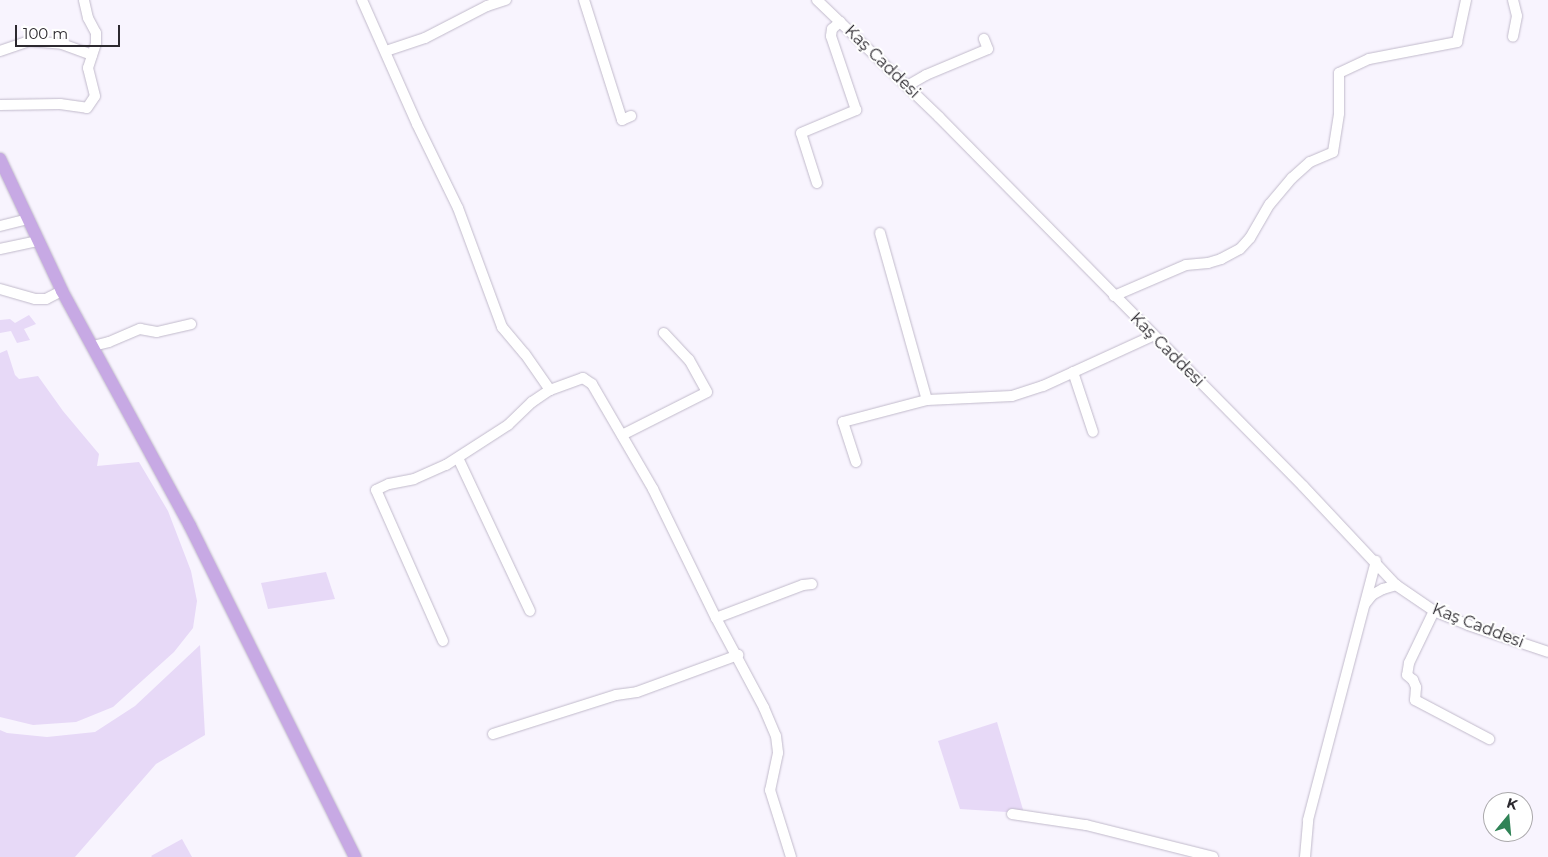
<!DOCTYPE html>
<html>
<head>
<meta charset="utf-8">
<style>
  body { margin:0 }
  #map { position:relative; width:1548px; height:857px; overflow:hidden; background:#f8f4fe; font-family:Montserrat,sans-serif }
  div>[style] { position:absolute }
  .green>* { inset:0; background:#e7d9f7 }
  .roads { filter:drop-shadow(0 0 1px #c1bacb) drop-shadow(0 0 1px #c1bacb) }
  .minor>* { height:10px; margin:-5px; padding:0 5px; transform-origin:5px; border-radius:5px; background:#fff }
  .major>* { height:12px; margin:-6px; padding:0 6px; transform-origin:6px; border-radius:6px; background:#c7a9e4 }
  span { translate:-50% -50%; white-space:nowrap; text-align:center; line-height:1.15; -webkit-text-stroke:4px #fff; paint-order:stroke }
  .street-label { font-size:16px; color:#2c292f }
  .north { position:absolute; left:1483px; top:792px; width:50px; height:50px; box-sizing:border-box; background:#fff; border:1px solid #aba9ac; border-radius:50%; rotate:17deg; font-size:14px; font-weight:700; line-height:20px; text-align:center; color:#2c292f }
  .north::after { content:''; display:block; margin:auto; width:18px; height:22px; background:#308356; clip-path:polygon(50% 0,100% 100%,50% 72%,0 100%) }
  .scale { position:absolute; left:15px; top:25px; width:105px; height:22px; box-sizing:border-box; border:2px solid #2c292f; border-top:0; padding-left:6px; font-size:15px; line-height:18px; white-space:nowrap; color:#2c292f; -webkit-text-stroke:4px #fff; paint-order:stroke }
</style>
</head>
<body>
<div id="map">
  <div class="green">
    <div style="clip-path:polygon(29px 315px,36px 324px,24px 329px,30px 340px,17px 343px,11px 331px,0 333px,0 320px,10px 319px,15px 323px)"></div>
    <div style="clip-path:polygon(7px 350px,15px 375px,19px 379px,38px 376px,63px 411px,99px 454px,97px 466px,139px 462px,168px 511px,191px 571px,197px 601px,193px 628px,174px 652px,113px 707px,76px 722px,33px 725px,0 717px,0 353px)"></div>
    <div style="clip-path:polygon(326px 572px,335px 599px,268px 609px,261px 583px)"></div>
    <div style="clip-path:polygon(200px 645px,205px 735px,156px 764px,75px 857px,0 857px,0 730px,7px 733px,47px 737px,95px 732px,135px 706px)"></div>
    <div style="clip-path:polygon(997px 722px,1024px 813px,960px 809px,938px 741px)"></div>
    <div style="clip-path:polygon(182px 839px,192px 857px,152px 857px,151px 856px)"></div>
  </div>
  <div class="roads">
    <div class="minor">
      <div style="left:362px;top:0;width:136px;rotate:66.1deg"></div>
      <div style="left:417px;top:124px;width:93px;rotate:64deg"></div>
      <div style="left:458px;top:208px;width:127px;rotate:69.7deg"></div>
      <div style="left:502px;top:327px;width:35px;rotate:50deg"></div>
      <div style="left:525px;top:354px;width:44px;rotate:55.2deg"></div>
      <div style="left:550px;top:390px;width:35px;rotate:-20deg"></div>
      <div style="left:583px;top:378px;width:11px;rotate:34deg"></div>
      <div style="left:592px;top:384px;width:121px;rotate:59.8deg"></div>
      <div style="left:653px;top:489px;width:144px;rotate:64deg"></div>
      <div style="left:716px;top:618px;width:102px;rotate:61.9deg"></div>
      <div style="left:764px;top:708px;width:30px;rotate:67deg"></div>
      <div style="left:776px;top:736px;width:17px;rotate:83deg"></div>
      <div style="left:778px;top:753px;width:38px;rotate:102deg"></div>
      <div style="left:770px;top:790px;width:70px;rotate:72.6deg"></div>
      <div style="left:584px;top:0;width:126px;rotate:72.4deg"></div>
      <div style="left:622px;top:120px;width:10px;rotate:-24deg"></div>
      <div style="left:817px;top:0;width:169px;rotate:43.8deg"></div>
      <div style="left:939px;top:117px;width:518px;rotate:45.39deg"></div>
      <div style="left:1303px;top:486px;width:136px;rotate:46.8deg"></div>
      <div style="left:1396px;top:585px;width:46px;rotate:34.4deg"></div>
      <div style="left:1434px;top:611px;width:37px;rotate:22deg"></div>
      <div style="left:1468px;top:625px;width:84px;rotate:18.6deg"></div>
      <div style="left:1513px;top:0;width:16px;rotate:76deg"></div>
      <div style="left:1517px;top:16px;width:21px;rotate:101deg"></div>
      <div style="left:0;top:51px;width:31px;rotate:-19deg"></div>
      <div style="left:29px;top:41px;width:33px;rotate:5deg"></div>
      <div style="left:62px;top:44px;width:32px;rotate:20deg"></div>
      <div style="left:386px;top:51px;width:41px;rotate:-18.4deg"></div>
      <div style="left:425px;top:38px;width:70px;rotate:-27.3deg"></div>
      <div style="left:487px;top:6px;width:20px;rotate:-18deg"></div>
      <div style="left:907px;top:86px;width:22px;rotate:-30deg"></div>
      <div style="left:926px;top:75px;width:67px;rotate:-22.8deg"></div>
      <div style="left:988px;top:49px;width:11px;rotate:-112deg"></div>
      <div style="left:0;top:105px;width:60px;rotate:-1deg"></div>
      <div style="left:60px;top:104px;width:27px;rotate:8deg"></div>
      <div style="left:87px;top:108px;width:14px;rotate:-56deg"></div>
      <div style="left:95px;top:96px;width:29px;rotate:-104deg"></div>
      <div style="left:88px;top:68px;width:26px;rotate:-72deg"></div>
      <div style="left:96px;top:43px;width:10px;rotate:-90deg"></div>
      <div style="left:96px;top:33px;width:17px;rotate:-118deg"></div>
      <div style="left:88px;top:18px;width:18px;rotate:-103deg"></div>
      <div style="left:817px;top:183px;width:52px;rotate:-107.7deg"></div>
      <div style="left:801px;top:133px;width:60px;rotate:-22.7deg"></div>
      <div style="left:856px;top:110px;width:78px;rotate:-108.7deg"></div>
      <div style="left:831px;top:36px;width:7px;rotate:-82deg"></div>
      <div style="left:832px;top:29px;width:11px;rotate:-41deg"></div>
      <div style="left:0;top:226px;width:29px;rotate:-14deg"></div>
      <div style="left:880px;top:233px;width:173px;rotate:74.3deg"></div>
      <div style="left:0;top:249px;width:39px;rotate:-12deg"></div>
      <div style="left:0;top:289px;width:36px;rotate:16deg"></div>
      <div style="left:35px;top:299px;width:11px"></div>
      <div style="left:46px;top:299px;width:18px;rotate:-27deg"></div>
      <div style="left:1114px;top:296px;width:78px;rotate:-23.3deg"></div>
      <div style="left:1186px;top:265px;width:22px;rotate:-5deg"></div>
      <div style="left:1208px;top:263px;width:14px;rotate:-17deg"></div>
      <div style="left:1221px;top:259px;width:21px;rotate:-28deg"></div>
      <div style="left:1240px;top:249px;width:15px;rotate:-48deg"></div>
      <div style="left:1250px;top:238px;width:39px;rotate:-60deg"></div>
      <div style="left:1270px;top:204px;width:34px;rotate:-50deg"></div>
      <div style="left:1292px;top:178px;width:24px;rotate:-42deg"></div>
      <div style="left:1310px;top:162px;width:25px;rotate:-23deg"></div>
      <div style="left:1333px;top:152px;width:39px;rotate:-81deg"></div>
      <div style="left:1339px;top:113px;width:40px;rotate:-90deg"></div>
      <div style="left:1339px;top:73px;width:33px;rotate:-25deg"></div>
      <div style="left:1369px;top:59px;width:90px;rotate:-10.9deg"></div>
      <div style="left:1457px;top:42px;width:43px;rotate:-77.9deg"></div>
      <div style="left:93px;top:346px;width:16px;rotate:-14deg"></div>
      <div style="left:109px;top:342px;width:34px;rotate:-23deg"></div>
      <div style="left:140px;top:329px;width:17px;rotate:10deg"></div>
      <div style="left:157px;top:332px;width:35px;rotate:-13deg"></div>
      <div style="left:1073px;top:372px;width:63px;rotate:71.6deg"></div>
      <div style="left:622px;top:435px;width:95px;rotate:-26.8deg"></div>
      <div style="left:707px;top:392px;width:37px;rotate:-119deg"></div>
      <div style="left:689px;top:360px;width:37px;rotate:-133deg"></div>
      <div style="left:458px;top:458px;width:169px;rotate:64.8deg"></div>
      <div style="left:856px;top:462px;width:42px;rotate:-108deg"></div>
      <div style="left:843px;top:422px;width:87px;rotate:-14.7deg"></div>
      <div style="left:927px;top:400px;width:85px;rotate:-2.7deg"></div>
      <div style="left:1012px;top:396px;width:33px;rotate:-18deg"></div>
      <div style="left:1043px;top:386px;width:120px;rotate:-24.6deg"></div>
      <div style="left:1365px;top:604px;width:11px;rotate:-52deg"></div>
      <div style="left:1372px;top:595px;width:13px;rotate:-29deg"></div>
      <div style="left:1383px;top:589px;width:14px;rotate:-17deg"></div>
      <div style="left:1434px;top:611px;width:58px;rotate:115.7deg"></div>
      <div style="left:1409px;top:663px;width:12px;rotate:99deg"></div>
      <div style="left:1407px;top:675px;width:8px;rotate:40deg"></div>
      <div style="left:1413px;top:680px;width:8px;rotate:67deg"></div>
      <div style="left:1416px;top:687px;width:13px;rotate:94deg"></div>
      <div style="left:1415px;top:700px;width:84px;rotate:27.8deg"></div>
      <div style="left:716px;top:618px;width:93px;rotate:-20.8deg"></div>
      <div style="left:803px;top:585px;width:9px;rotate:-6deg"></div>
      <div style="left:443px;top:641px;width:165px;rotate:-113.9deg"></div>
      <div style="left:376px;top:490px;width:14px;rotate:-25deg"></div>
      <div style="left:389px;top:484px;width:25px;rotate:-11deg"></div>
      <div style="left:414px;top:479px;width:35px;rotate:-24deg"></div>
      <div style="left:446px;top:465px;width:74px;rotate:-32.8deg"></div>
      <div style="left:508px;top:425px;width:33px;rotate:-44deg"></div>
      <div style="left:532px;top:402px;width:22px;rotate:-34deg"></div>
      <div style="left:493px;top:734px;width:129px;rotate:-17.6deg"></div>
      <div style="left:616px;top:695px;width:21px;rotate:-8deg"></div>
      <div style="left:637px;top:692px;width:108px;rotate:-20.1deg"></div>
      <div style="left:1012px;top:814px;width:75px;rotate:8.5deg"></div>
      <div style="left:1086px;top:825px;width:131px;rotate:14.1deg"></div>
      <div style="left:1305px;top:857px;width:37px;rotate:-85deg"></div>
      <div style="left:1308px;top:820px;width:268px;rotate:-75.3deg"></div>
    </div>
    <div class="major">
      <div style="left:0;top:159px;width:146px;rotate:64.8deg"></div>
      <div style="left:62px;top:291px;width:268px;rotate:61.4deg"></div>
      <div style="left:190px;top:526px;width:370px;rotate:63.5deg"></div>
    </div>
  </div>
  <div class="street-label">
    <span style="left:882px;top:62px;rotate:44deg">Kaş Caddesi</span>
    <span style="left:1167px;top:350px;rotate:45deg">Kaş Caddesi</span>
    <span style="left:1478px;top:626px;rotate:21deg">Kaş Caddesi</span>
  </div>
  <div class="north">K</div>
  <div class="scale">100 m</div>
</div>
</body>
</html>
